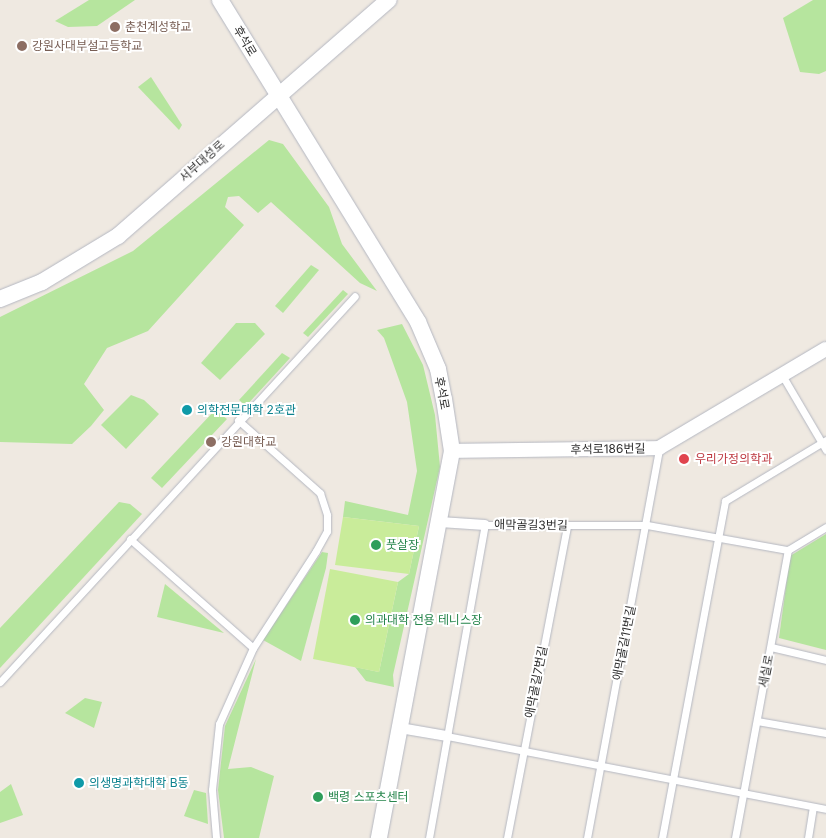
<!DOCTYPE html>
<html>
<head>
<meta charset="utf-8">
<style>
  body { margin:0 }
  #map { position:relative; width:826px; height:838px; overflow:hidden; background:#efe9e1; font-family:Inter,"Noto Sans KR",sans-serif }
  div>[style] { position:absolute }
  .green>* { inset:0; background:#b6e59e }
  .pitch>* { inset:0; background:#c9ec9a }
  .roads { filter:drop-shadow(0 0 1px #b4b7c1) drop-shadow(0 0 1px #b4b7c1) }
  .service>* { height:7px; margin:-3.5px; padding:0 3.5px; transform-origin:3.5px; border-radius:3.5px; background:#fff }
  .pedestrian>* { height:10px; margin:-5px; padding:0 5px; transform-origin:5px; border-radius:5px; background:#fff }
  .minor>* { height:14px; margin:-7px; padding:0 7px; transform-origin:7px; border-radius:7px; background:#fff }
  .tertiary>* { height:16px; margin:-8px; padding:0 8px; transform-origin:8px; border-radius:8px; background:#fff }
  .dots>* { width:14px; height:14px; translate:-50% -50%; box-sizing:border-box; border:2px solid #fff; border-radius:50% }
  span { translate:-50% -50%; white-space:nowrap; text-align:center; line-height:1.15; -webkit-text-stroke:4px #fff; paint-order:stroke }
  .education-label { font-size:12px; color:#785e54 }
  .left { translate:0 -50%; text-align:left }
  .street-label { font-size:12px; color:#2e2e2e }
  .culture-label { font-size:12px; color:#0d838f }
  .health-label { font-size:12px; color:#be3a42 }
  .leisure-label { font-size:12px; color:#27864d }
</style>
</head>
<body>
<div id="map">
  <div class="green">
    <div style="clip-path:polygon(89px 0,135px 0,97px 26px,68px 27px,55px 21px)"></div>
    <div style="clip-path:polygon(813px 0,826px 0,826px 71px,819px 74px,800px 72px,783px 18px)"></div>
    <div style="clip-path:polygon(151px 77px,182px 125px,179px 130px,138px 87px)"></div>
    <div style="clip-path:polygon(269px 140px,283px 144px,329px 207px,342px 244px,377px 291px,360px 283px,271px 202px,258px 213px,239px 196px,228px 197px,225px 207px,244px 225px,148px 331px,107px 348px,84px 384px,104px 410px,91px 426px,72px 444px,0 442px,0 317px,133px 251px)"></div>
    <div style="clip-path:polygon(311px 265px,319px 270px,283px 313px,275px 306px)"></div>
    <div style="clip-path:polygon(343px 290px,348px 294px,308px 337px,303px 333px)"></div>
    <div style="clip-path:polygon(236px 323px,255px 323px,265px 334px,220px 380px,201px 363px)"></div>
    <div style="clip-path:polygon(402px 324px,423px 365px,435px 415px,440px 467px,393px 675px,394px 687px,366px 681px,355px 667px,379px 672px,398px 582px,409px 574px,419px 526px,343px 517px,345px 501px,408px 515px,417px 471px,407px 402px,384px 338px,377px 330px)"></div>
    <div style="clip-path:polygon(282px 353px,290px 358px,246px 406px,239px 400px)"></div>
    <div style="clip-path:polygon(131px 395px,144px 400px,159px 414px,126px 449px,101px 425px)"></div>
    <div style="clip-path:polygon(215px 410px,227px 419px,162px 488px,151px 478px)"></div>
    <div style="clip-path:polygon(119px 502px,130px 504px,142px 514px,0 668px,0 628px)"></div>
    <div style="clip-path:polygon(826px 534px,826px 650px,779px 638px,790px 556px)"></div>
    <div style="clip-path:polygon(322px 552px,328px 553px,326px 568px,301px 661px,263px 640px)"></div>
    <div style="clip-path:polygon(165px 584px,224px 633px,157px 617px)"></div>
    <div style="clip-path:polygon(256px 659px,228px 769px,251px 767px,274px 776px,259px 838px,224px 838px,218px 790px,225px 726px)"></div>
    <div style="clip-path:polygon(85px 698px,102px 702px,94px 728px,65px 713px)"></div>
    <div style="clip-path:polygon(11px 784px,23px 815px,0 823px,0 792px)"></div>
    <div style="clip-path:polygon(194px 790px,206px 793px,208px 824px,184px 816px)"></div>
  </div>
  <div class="pitch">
    <div style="clip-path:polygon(343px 517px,419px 526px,409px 574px,335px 565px)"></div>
    <div style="clip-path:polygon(330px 569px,398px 582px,379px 672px,313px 659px)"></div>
  </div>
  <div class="roads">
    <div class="service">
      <div style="left:782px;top:375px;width:87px;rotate:59.6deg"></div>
      <div style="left:238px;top:420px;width:110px;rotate:41.7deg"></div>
      <div style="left:320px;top:493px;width:23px;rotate:72deg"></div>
      <div style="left:327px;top:515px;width:16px;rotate:90deg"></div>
      <div style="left:327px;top:531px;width:23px;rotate:119deg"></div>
      <div style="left:316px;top:551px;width:116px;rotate:123deg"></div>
      <div style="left:130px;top:539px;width:164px;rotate:41.5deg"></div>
      <div style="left:253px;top:648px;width:83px;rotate:114.1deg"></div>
      <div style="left:219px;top:724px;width:66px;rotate:96.1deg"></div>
      <div style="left:212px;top:790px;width:48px;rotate:85.2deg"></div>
      <div style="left:771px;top:647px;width:57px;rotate:13.3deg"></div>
      <div style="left:0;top:682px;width:524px;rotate:-47.4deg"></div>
      <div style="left:757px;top:721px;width:70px;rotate:9.9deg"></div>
      <div style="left:447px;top:736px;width:386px;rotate:10.9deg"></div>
      <div style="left:429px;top:838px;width:318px;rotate:-79.9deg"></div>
      <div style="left:485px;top:525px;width:162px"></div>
      <div style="left:647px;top:525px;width:143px;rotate:10.1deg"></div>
      <div style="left:788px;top:550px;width:44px;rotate:-31.2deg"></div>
      <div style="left:507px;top:838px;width:318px;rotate:-79.1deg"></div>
      <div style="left:587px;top:838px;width:397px;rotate:-79.5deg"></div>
      <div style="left:662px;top:838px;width:343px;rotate:-79.4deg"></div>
      <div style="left:725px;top:501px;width:118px;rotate:-31.1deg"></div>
      <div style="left:735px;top:838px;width:293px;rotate:-79.6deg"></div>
      <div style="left:808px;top:838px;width:31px;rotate:-81deg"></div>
    </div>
    <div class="pedestrian">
      <div style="left:440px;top:522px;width:45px;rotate:3.8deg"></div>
      <div style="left:400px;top:728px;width:48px;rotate:9.7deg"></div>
    </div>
    <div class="minor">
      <div style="left:452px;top:451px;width:207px;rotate:-0.8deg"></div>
      <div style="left:659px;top:448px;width:194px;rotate:-30.7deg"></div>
    </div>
    <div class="tertiary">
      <div style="left:220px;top:0;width:378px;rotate:58.4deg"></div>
      <div style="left:418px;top:322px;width:51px;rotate:66.9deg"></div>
      <div style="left:438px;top:369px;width:31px;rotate:79deg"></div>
      <div style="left:444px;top:399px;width:53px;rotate:81.3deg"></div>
      <div style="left:452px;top:451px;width:394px;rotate:100.7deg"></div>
      <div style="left:0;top:299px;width:45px;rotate:-22deg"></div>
      <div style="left:42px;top:282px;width:89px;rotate:-31.2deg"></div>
      <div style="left:118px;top:236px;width:359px;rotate:-41.1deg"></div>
    </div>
  </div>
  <div class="dots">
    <div style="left:115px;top:27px;background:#8d6e63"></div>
    <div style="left:22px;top:46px;background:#8d6e63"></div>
    <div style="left:187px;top:410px;background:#0f9aa8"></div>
    <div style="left:211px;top:442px;background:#8d6e63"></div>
    <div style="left:684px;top:459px;background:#e0444e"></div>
    <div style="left:376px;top:545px;background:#2e9e5b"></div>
    <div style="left:355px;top:620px;background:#2e9e5b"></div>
    <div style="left:79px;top:783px;background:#0f9aa8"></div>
    <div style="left:318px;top:797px;background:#2e9e5b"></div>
  </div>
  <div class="education-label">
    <span class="left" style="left:125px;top:27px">춘천계성학교</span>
    <span class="left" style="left:32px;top:46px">강원사대부설고등학교</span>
    <span class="left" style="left:221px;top:442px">강원대학교</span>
  </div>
  <div class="street-label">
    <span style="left:245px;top:41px;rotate:59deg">후석로</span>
    <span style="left:202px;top:161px;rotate:-42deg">서부대성로</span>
    <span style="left:442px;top:393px;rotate:79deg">후석로</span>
    <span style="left:608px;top:449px;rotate:-1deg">후석로186번길</span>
    <span style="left:531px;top:525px;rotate:1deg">애막골길3번길</span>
    <span style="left:624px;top:643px;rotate:-79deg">애막골길11번길</span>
    <span style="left:766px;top:671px;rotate:-79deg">세실로</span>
    <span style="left:536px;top:682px;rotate:-79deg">애막골길7번길</span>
  </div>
  <div class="culture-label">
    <span class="left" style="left:197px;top:410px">의학전문대학 2호관</span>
    <span class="left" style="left:89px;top:783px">의생명과학대학 B동</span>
  </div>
  <div class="health-label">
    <span class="left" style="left:695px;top:459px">우리가정의학과</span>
  </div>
  <div class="leisure-label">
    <span class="left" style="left:386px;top:545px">풋살장</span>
    <span class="left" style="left:365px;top:620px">의과대학 전용 테니스장</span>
    <span class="left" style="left:328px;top:797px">백령 스포츠센터</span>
  </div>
</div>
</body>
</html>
